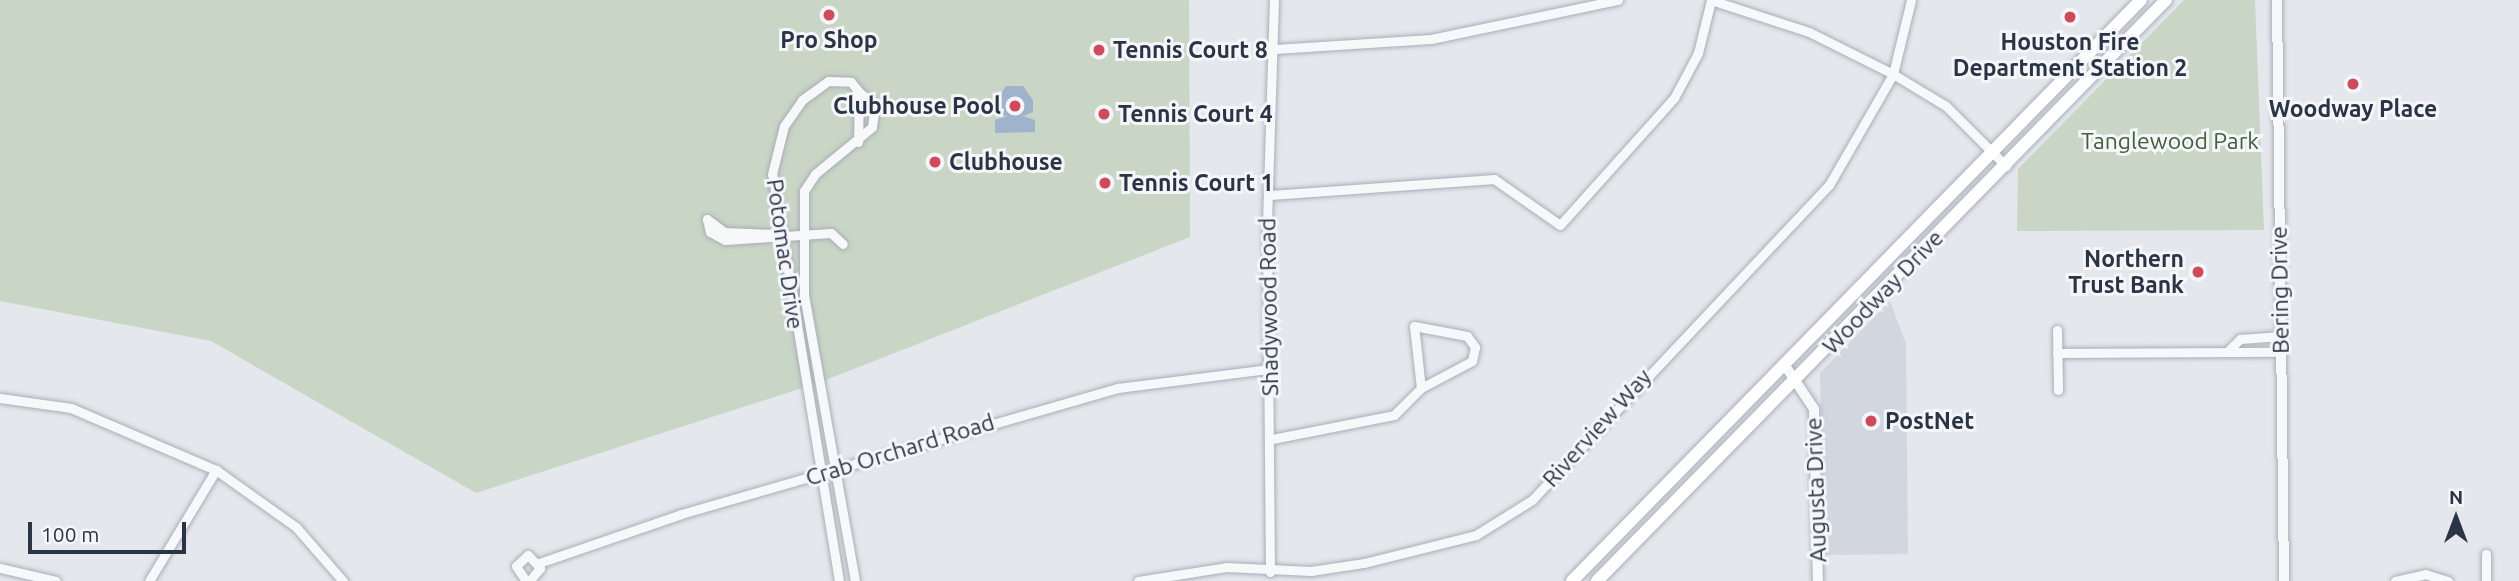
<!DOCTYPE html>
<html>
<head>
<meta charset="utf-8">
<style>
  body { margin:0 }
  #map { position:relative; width:2519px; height:581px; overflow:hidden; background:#e4e7ec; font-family:Ubuntu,sans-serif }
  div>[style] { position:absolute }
  .built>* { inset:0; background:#d2d6de }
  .green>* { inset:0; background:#c9d6c5 }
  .water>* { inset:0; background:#9fb4cc }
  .roads { filter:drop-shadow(0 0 2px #a9aeb7) drop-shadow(0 0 2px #a9aeb7) }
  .minor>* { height:9px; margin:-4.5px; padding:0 4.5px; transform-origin:4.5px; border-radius:4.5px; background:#f7f8fa }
  .tertiary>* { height:10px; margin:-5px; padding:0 5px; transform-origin:5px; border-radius:5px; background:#f7f8fa }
  .secondary>* { height:12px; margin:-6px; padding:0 6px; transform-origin:6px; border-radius:6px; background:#fff }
  .dots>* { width:19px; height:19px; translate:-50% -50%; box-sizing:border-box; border:4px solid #f4f6f9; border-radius:50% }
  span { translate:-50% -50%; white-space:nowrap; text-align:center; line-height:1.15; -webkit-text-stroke:6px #f4f6f9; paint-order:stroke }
  .poi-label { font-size:23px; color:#2b3445; font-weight:700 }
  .left { translate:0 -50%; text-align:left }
  .right { translate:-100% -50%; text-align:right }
  .park-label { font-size:23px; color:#3f6138 }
  .street-label { font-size:23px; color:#2b3445 }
  .north { position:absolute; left:2421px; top:483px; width:70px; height:70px; -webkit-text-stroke:5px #f4f6f9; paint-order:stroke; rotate:0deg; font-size:19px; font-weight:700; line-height:28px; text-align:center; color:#2b3445 }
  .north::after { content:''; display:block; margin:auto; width:24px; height:32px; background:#2b3445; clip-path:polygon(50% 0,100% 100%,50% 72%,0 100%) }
  .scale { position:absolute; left:28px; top:522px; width:158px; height:32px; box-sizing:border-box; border:4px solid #2b3445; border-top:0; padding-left:9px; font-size:21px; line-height:24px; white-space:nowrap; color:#2b3445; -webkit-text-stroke:5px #f4f6f9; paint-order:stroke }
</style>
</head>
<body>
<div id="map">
  <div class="built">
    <div style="clip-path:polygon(1890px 301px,1906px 344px,1908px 554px,1824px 555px,1820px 373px)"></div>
  </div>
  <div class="green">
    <div style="clip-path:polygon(0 0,1189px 0,1190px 237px,818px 383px,476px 493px,211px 341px,0 301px)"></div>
    <div style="clip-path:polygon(2184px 0,2255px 0,2264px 230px,2017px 231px,2018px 169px)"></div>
  </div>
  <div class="water">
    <div style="clip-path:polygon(1006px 86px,1023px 86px,1033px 100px,1033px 112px,1023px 116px,1035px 120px,1035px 132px,995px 133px,995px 120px,1007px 116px,997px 113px,996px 101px)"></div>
  </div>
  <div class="roads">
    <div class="minor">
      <div style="left:1275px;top:49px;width:156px;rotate:-3.7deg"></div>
      <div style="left:1431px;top:39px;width:191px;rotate:-11.8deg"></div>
      <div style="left:1270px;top:195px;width:225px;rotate:-4.1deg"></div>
      <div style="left:1494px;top:179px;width:80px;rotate:34.9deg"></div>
      <div style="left:1560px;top:225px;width:171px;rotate:-48.1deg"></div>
      <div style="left:1674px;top:98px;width:51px;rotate:-61.9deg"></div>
      <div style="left:1698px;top:53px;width:55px;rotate:-76.2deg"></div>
      <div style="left:1711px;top:0;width:103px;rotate:18.1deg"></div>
      <div style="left:1809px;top:32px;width:94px;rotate:26.6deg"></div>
      <div style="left:1893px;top:74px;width:62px;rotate:31.1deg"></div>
      <div style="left:1946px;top:106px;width:85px;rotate:45deg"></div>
      <div style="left:707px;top:219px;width:13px;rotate:77deg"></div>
      <div style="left:710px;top:232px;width:17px;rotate:28deg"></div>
      <div style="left:725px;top:240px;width:106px;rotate:-3.8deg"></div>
      <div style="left:831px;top:233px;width:16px;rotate:43deg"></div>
      <div style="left:707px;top:219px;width:21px;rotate:37deg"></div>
      <div style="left:724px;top:232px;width:48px;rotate:2.4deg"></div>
      <div style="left:2057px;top:330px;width:60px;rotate:89deg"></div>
      <div style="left:2229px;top:350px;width:16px;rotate:-45deg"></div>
      <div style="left:2240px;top:339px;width:41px;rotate:-4.2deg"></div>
      <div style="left:2057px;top:353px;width:224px;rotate:-0.3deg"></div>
      <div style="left:0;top:398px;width:72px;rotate:8deg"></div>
      <div style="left:71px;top:408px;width:158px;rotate:23.2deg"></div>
      <div style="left:216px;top:470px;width:98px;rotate:35.5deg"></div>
      <div style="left:296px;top:527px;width:72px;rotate:49deg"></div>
      <div style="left:1272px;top:439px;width:124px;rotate:-11.1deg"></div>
      <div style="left:1394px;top:415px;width:38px;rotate:-45deg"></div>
      <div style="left:1421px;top:388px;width:62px;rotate:-96.4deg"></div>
      <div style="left:1414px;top:326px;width:54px;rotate:10.7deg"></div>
      <div style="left:1467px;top:336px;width:14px;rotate:54deg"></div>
      <div style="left:1475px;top:347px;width:14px;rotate:102deg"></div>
      <div style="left:1472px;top:361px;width:58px;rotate:152.1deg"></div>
      <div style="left:2486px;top:554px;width:27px;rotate:90deg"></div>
      <div style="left:539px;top:563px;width:150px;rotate:-19deg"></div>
      <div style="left:681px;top:514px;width:455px;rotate:-16.1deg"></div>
      <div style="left:1118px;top:388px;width:152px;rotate:-7.2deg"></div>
      <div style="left:0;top:568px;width:57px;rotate:13.1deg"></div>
      <div style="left:1270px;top:572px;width:350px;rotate:-90.5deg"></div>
      <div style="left:1267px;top:222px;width:222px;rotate:-88.2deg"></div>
      <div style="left:149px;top:581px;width:130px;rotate:-58.9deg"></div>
      <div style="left:526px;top:581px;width:18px;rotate:-124deg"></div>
      <div style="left:516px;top:566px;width:16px;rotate:-43deg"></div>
      <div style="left:528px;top:555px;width:18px;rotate:47deg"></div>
      <div style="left:540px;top:568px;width:17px;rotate:130deg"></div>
      <div style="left:839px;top:581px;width:412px;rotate:-99.3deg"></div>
      <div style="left:772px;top:174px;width:49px;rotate:-76deg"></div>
      <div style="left:784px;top:126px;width:32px;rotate:-55deg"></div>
      <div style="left:802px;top:100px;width:32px;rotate:-36deg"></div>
      <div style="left:828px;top:81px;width:23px;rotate:2deg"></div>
      <div style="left:851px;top:82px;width:13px;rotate:51deg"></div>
      <div style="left:859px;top:92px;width:50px;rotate:91.1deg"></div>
      <div style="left:855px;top:581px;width:291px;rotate:-100.1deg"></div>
      <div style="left:804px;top:295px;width:104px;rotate:-90deg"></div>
      <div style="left:804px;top:191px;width:20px;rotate:-57deg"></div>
      <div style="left:815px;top:174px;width:74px;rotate:-39.5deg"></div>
      <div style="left:872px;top:127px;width:22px;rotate:-82deg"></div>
      <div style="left:875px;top:105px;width:21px;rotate:-141deg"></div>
      <div style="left:1138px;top:581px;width:89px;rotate:-9deg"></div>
      <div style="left:1226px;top:567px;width:85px;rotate:2.7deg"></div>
      <div style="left:1311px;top:571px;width:54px;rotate:-8.6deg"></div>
      <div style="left:1364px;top:563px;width:115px;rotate:-14deg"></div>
      <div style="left:1476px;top:535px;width:66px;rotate:-32deg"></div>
      <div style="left:1532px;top:500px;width:433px;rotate:-46.7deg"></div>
      <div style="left:1829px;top:185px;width:128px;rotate:-60deg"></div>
      <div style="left:1893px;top:74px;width:76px;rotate:-76.3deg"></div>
      <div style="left:2395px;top:581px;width:31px;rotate:-13deg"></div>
      <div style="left:2425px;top:574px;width:24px;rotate:17deg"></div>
    </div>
    <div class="tertiary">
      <div style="left:2277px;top:0;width:581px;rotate:89.31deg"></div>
      <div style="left:1786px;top:367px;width:50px;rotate:56.3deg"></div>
      <div style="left:1814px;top:409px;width:172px;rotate:88.7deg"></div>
    </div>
    <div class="secondary">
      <div style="left:1572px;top:581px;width:813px;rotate:-45.6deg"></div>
      <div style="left:1597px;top:581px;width:813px;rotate:-45.6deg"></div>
    </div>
  </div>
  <div class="dots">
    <div style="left:829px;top:15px;background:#d1495b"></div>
    <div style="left:2070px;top:17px;background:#d1495b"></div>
    <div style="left:1099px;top:50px;background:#d1495b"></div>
    <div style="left:2353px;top:84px;background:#d1495b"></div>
    <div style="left:1015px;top:106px;background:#d1495b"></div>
    <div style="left:1104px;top:114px;background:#d1495b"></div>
    <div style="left:935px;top:162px;background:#d1495b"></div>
    <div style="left:1105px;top:183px;background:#d1495b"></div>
    <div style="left:2198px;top:272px;background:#d1495b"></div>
    <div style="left:1871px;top:421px;background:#d1495b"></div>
  </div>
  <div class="poi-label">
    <span style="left:829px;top:40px">Pro Shop</span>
    <span style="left:2070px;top:55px">Houston Fire<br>Department Station 2</span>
    <span class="left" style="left:1113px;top:50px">Tennis Court 8</span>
    <span class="right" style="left:1001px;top:106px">Clubhouse Pool</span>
    <span style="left:2353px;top:109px">Woodway Place</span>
    <span class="left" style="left:1118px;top:114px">Tennis Court 4</span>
    <span class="left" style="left:949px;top:162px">Clubhouse</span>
    <span class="left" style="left:1119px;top:183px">Tennis Court 1</span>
    <span class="right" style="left:2184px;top:272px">Northern<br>Trust Bank</span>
    <span class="left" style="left:1885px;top:421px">PostNet</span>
  </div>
  <div class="park-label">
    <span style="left:2170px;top:141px">Tanglewood Park</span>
  </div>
  <div class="street-label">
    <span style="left:785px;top:254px;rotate:82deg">Potomac Drive</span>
    <span style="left:2280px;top:290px;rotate:-91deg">Bering Drive</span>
    <span style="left:1883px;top:292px;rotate:-46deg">Woodway Drive</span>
    <span style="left:1269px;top:307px;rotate:-91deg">Shadywood Road</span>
    <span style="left:1597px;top:428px;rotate:-48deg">Riverview Way</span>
    <span style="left:900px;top:450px;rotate:-17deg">Crab Orchard Road</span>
    <span style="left:1816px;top:490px;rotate:-92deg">Augusta Drive</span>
  </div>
  <div class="north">N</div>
  <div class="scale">100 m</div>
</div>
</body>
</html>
